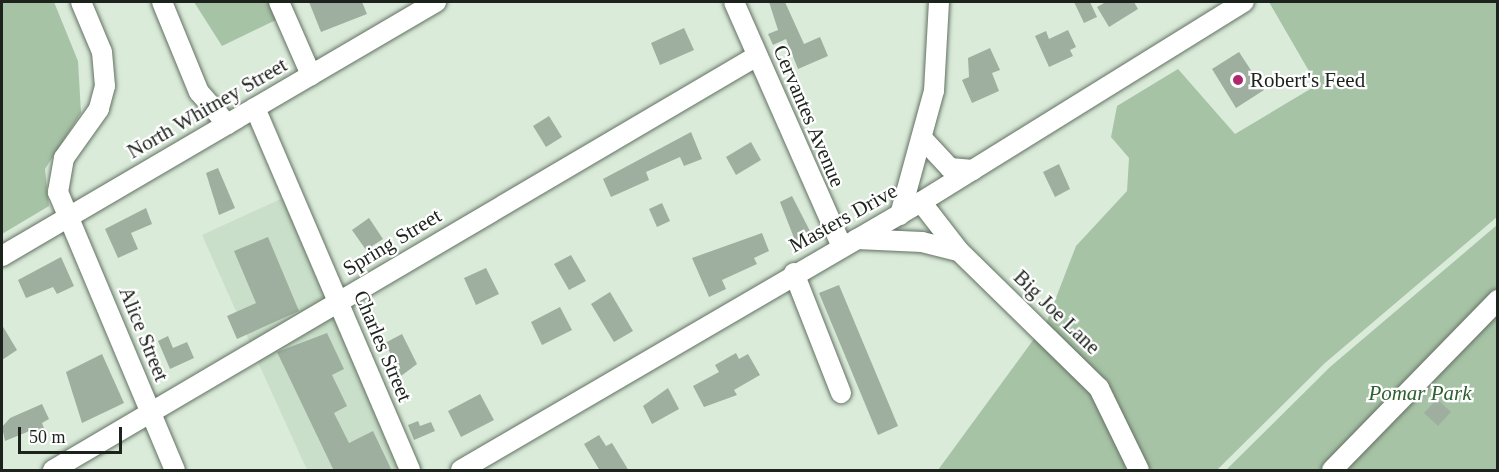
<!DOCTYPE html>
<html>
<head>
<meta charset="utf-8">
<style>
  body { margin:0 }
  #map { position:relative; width:1499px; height:472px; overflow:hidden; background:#daebda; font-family:"Times New Roman",serif }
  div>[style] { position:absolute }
  .built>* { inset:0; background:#c9dfc9 }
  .green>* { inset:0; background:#a7c3a6 }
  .building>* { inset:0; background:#9faf9f }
  .roads { filter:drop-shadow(0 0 2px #637162) drop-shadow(0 0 2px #637162) }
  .minor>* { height:20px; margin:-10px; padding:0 10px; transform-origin:10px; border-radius:10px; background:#fff }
  .dots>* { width:16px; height:16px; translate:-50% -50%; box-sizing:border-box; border:3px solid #fff; border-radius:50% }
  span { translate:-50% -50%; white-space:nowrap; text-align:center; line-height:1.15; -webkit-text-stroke:4.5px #fff; paint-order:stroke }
  .poi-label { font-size:21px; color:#1c221c }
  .left { translate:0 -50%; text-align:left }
  .street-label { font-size:21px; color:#1c221c }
  .park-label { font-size:21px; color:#2f6030; font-style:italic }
  .frame { position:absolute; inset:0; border:3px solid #1c221c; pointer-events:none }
  .scale { position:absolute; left:18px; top:427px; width:104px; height:27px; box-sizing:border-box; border:3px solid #1c221c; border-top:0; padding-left:8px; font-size:18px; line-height:21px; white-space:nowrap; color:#1c221c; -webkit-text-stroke:4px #fff; paint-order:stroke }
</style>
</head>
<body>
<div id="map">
  <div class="built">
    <div style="clip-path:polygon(285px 197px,329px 300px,252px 347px,202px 235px)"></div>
    <div style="clip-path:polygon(335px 313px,401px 470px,307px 470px,257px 360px)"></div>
  </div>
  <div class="green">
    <div style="clip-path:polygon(2px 2px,54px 2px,78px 61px,81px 113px,45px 169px,49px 206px,2px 234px)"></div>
    <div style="clip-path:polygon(194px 2px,270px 2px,278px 19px,222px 46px)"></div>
    <div style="clip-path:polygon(1269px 2px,1497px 2px,1497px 217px,1325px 363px,1217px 470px,938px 470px,1047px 321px,1076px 246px,1127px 191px,1129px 158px,1111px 137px,1117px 106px,1178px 69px,1235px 134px,1317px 85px)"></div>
    <div style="clip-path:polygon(1497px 225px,1497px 470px,1226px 470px,1330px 367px)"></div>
  </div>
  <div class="building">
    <div style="clip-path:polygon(309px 2px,362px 2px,367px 14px,321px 32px)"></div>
    <div style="clip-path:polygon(769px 2px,785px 2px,804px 44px,820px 37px,828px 56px,798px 69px,786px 39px,773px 45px,768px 34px,778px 30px)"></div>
    <div style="clip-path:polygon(1074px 2px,1090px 2px,1097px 17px,1084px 23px)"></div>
    <div style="clip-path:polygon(1106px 2px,1134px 2px,1138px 9px,1109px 27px,1097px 7px)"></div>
    <div style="clip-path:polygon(684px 28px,694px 50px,660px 65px,651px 43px)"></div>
    <div style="clip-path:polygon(1068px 30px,1076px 47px,1070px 50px,1073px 56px,1049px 67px,1035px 36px,1046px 31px,1049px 39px)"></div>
    <div style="clip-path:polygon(990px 48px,1000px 70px,992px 73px,999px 91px,972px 103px,962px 80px,969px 77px,968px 58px)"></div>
    <div style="clip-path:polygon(1239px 52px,1264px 90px,1236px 108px,1212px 69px)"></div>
    <div style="clip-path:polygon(549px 116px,562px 137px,546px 147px,533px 126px)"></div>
    <div style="clip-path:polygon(691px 132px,702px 159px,684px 166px,680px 157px,646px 172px,649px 180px,611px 197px,603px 179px)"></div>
    <div style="clip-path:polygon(751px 142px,761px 160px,736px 175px,726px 157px)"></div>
    <div style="clip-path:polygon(1059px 164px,1070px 189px,1055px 197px,1043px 172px)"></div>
    <div style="clip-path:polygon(218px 168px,235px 208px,219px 215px,206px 173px)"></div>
    <div style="clip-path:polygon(792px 196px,812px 235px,796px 243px,780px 202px)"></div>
    <div style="clip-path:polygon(662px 203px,670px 221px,657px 227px,649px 209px)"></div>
    <div style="clip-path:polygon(146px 208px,152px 224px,131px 233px,138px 249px,118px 258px,105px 229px)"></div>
    <div style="clip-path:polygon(369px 218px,383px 239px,366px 250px,352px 230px)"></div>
    <div style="clip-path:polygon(762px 233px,769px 251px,754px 258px,757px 264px,722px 280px,726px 289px,709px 297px,692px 258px)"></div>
    <div style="clip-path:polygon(268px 237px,299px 311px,237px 339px,227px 316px,256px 303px,234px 251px)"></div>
    <div style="clip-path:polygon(571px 255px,586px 281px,569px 290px,554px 264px)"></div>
    <div style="clip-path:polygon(61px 257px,74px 286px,57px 294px,53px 287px,26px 298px,18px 280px)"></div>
    <div style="clip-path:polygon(486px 268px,499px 294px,476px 305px,464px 278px)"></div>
    <div style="clip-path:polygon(839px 285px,898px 426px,878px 435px,819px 293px)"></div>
    <div style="clip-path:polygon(610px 292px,633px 331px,614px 342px,591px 304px)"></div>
    <div style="clip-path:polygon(560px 307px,572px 330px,542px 345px,531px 322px)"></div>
    <div style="clip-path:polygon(2px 325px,17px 350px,2px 360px)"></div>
    <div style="clip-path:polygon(327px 333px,344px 369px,332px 375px,347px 406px,334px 413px,349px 443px,373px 431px,392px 471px,334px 471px,277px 352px)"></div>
    <div style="clip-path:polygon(402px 334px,417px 364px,397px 379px,392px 369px,397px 366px,385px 343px)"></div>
    <div style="clip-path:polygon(168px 336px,173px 348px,187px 342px,194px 358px,170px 369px,158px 341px)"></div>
    <div style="clip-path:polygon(736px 353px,739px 359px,748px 354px,760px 375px,734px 390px,737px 395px,704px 407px,693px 386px,719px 372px,715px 365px)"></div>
    <div style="clip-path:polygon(102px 354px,124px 403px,82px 423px,66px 372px)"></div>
    <div style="clip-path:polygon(668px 388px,679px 409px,652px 424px,643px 406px)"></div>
    <div style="clip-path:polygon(480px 394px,494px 420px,461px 437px,448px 411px)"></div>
    <div style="clip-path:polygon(1437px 399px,1451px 412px,1438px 426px,1424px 413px)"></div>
    <div style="clip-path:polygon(42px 404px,49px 419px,42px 423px,45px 431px,35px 435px,32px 430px,5px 441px,2px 427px,10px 418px)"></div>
    <div style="clip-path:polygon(418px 421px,420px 426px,431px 422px,435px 431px,414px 440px,408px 425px)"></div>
    <div style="clip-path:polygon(599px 435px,606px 446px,612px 443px,629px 471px,600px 471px,584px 444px)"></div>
  </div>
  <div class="roads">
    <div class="minor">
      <div style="left:81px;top:2px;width:54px;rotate:67.2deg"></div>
      <div style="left:102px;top:52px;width:34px;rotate:85deg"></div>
      <div style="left:105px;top:86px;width:24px;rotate:105deg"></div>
      <div style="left:99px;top:109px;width:60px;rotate:125.5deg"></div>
      <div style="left:64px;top:158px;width:35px;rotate:100deg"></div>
      <div style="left:58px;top:192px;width:302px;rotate:67.2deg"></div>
      <div style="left:162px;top:2px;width:97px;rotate:67.7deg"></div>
      <div style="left:199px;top:92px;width:43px;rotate:48.8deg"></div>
      <div style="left:279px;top:2px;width:80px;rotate:66.3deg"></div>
      <div style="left:734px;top:2px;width:268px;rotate:66.2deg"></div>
      <div style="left:255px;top:108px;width:394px;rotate:66.8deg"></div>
      <div style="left:922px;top:138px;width:41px;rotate:47deg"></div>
      <div style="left:950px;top:168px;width:23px;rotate:5deg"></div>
      <div style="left:921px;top:202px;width:62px;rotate:52.2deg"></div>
      <div style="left:959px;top:251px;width:196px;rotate:44.4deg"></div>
      <div style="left:1099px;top:388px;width:91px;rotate:64deg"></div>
      <div style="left:900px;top:215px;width:129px;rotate:-74.7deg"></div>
      <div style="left:934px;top:91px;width:89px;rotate:-86.8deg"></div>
      <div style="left:857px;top:239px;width:65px;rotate:2.6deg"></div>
      <div style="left:922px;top:242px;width:38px;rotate:14deg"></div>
      <div style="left:2px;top:256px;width:503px;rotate:-30.34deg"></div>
      <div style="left:794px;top:273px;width:129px;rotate:68.6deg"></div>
      <div style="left:53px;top:470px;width:817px;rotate:-30.46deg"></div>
      <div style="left:461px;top:470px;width:532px;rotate:-30.23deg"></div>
      <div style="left:921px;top:202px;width:380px;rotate:-31.8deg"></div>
      <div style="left:1332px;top:470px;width:238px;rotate:-45.7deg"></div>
    </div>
  </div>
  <div class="dots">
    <div style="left:1238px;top:80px;background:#af286e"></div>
  </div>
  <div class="poi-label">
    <span class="left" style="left:1250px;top:80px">Robert's Feed</span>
  </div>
  <div class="street-label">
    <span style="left:207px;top:108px;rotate:-30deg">North Whitney Street</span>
    <span style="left:809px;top:116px;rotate:67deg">Cervantes Avenue</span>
    <span style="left:843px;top:218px;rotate:-29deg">Masters Drive</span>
    <span style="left:392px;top:242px;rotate:-31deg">Spring Street</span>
    <span style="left:1057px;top:312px;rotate:44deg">Big Joe Lane</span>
    <span style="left:144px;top:334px;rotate:68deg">Alice Street</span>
    <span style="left:383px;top:346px;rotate:67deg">Charles Street</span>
  </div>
  <div class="park-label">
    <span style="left:1420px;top:393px">Pomar Park</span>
  </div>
  <div class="frame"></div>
  <div class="scale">50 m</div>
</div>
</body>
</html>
